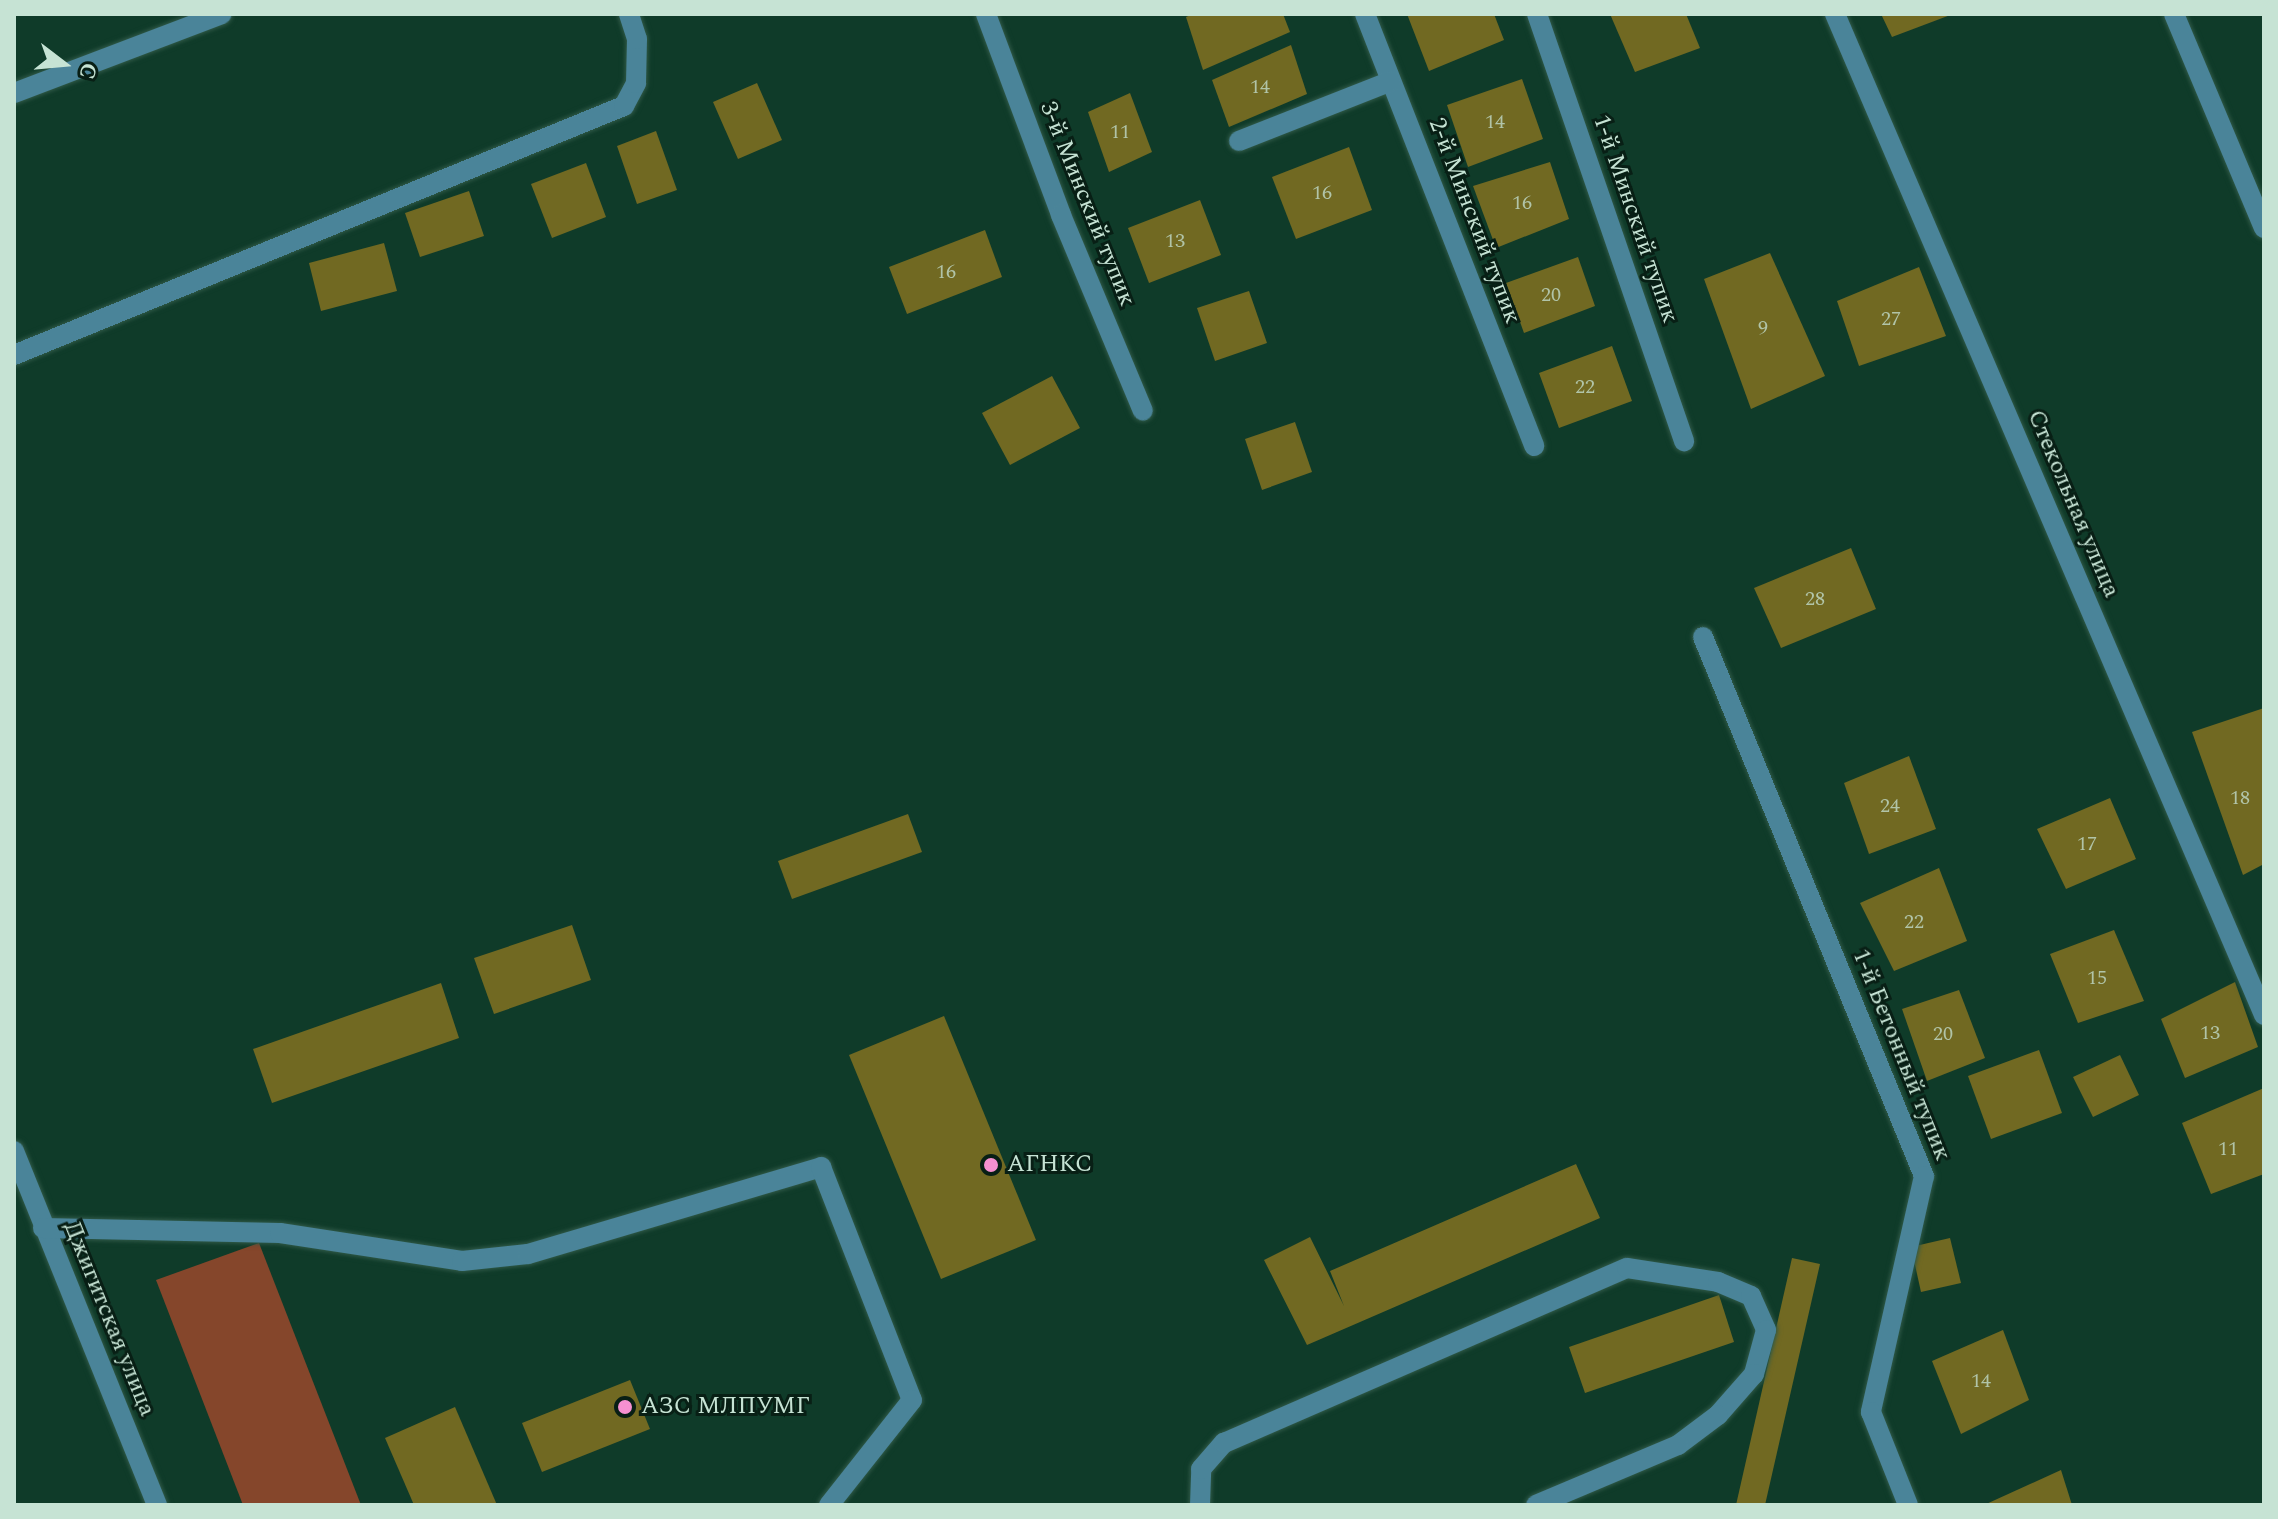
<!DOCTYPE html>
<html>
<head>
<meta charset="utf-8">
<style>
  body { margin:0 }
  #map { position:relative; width:2278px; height:1519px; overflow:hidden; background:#0f3b29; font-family:Spectral,serif }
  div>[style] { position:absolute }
  .green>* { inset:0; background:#85462b }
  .building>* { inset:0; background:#716922 }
  .roads { filter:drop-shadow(0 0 2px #305948) drop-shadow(0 0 2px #305948) }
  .minor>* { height:20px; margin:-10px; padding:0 10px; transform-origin:10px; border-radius:10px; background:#4a8499 }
  .dots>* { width:22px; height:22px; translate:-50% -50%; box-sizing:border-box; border:4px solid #081f15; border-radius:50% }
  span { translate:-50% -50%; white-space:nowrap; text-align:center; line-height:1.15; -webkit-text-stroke:6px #081f15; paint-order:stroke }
  .number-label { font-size:20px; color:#b1c4a8 }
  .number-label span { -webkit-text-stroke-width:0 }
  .street-label { font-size:24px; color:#c6e3d4 }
  .poi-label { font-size:24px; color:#c6e3d4 }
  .left { translate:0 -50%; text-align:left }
  .frame { position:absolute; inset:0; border:16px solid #c6e3d4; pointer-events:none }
  .north { position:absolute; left:24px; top:24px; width:80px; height:80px; -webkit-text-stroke:6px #081f15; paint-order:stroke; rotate:106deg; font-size:22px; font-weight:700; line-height:32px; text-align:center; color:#c6e3d4 }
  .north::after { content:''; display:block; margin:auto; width:28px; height:36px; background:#c6e3d4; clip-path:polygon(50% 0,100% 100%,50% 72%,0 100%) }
</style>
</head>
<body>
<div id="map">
  <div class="green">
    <div style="clip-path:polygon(259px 1243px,361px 1505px,243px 1505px,156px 1280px)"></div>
  </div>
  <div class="building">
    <div style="clip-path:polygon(1193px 14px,1283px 14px,1290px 32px,1203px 70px,1186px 17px)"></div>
    <div style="clip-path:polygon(1407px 14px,1494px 14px,1504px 40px,1429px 71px)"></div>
    <div style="clip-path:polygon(1610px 14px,1686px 14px,1700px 48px,1635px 72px)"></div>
    <div style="clip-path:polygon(1881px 14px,1953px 14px,1892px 37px)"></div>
    <div style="clip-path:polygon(1291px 45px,1307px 94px,1229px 127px,1212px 80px)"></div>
    <div style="clip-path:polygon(1522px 79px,1543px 139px,1468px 167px,1447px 105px)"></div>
    <div style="clip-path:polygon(757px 83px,782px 140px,738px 159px,713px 102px)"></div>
    <div style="clip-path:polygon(1130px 93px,1152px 152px,1109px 172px,1088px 112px)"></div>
    <div style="clip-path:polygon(656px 131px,677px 190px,637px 204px,617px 146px)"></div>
    <div style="clip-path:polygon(1349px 147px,1372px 210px,1296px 239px,1272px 177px)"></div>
    <div style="clip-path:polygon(1550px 162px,1569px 219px,1496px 248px,1473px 186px)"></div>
    <div style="clip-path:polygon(586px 163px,606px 217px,552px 238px,531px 184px)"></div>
    <div style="clip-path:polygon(469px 191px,484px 236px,420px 257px,405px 213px)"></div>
    <div style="clip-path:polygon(1200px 200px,1221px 255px,1149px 283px,1128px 228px)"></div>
    <div style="clip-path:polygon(985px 230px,1002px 277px,907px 314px,889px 267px)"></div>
    <div style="clip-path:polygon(384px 243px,397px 291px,321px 311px,309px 263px)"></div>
    <div style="clip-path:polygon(1770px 253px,1825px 376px,1751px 409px,1704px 279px)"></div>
    <div style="clip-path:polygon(1578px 257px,1595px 306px,1524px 333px,1506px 283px)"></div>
    <div style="clip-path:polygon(1919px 267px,1946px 336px,1859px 366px,1837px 301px)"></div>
    <div style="clip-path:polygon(1249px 291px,1267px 343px,1215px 361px,1197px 308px)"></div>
    <div style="clip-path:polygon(1612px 346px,1632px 401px,1559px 428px,1539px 373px)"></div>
    <div style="clip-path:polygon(1052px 376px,1080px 428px,1010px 465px,982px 413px)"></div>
    <div style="clip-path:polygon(1295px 422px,1312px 472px,1262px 490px,1245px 439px)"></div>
    <div style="clip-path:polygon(1851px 548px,1876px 609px,1781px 648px,1754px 588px)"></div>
    <div style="clip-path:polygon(2264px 708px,2264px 864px,2243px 875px,2192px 732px)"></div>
    <div style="clip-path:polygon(1909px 756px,1936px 829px,1869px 854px,1844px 783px)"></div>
    <div style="clip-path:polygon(2110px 798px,2136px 859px,2066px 889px,2037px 829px)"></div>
    <div style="clip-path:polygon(908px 814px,922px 852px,792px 899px,778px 861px)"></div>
    <div style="clip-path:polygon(1939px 868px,1967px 941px,1894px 971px,1860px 903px)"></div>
    <div style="clip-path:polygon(572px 925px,591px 980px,494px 1014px,474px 958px)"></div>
    <div style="clip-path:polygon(2114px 930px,2144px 1001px,2078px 1023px,2050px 954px)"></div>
    <div style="clip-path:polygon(2235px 982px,2258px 1047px,2185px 1078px,2161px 1019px)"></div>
    <div style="clip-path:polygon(441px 983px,459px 1038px,272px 1103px,253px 1049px)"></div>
    <div style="clip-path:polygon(1959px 990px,1985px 1058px,1927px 1081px,1902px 1009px)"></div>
    <div style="clip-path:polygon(944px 1016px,1036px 1240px,941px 1279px,849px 1055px)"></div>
    <div style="clip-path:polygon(2039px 1050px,2062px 1113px,1991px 1139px,1968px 1076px)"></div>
    <div style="clip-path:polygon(2120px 1055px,2139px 1095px,2093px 1117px,2073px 1077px)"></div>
    <div style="clip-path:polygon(2264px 1088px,2264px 1174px,2211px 1194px,2182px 1123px)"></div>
    <div style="clip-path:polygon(1576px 1164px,1600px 1218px,1307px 1345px,1264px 1260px,1310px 1237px,1344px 1306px,1330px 1271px)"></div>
    <div style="clip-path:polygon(1950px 1238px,1961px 1283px,1921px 1292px,1911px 1247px)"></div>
    <div style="clip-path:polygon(1792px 1258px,1820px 1264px,1765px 1505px,1736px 1505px)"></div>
    <div style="clip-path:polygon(1719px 1295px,1734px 1342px,1585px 1393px,1569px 1347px)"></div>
    <div style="clip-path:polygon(2003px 1330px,2029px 1400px,1961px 1434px,1932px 1361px)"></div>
    <div style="clip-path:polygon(630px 1380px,650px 1429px,542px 1472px,522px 1423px)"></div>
    <div style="clip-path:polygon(455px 1407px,497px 1505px,414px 1505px,385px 1438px)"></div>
    <div style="clip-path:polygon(2061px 1470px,2072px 1505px,1984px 1505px)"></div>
  </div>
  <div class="roads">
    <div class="minor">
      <div style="left:986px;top:14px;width:215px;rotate:69.5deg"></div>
      <div style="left:1061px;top:215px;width:212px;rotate:67.3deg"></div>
      <div style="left:1365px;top:14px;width:464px;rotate:68.6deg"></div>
      <div style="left:1537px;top:14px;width:452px;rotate:71deg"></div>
      <div style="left:1835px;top:14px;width:1089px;rotate:66.8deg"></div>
      <div style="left:2174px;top:14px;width:232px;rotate:67.2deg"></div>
      <div style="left:14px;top:93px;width:222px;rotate:-20.8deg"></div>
      <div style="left:1239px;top:141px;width:163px;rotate:-21.5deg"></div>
      <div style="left:14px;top:355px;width:659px;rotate:-22.21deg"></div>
      <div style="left:624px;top:106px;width:26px;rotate:-62deg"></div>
      <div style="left:636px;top:83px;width:44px;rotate:-88.7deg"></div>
      <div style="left:637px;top:39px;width:26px;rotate:-108deg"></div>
      <div style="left:1703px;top:637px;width:583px;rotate:67.71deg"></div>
      <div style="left:1924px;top:1176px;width:242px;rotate:102.7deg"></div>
      <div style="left:1871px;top:1412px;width:100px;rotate:68.3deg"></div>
      <div style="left:14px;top:1151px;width:382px;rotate:68deg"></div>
      <div style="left:43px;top:1228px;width:237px;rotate:1.2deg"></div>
      <div style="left:280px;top:1233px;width:184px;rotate:8.7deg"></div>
      <div style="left:462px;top:1261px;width:66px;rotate:-6.1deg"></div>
      <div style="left:528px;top:1254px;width:306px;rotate:-16.5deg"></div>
      <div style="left:821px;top:1167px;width:250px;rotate:68.7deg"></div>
      <div style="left:912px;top:1400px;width:134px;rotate:128.3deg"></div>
      <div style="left:1200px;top:1505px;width:36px;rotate:-88deg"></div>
      <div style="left:1201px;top:1469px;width:35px;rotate:-49deg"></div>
      <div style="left:1224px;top:1443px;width:439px;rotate:-23.5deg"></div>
      <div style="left:1627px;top:1268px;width:92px;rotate:8.7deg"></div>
      <div style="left:1718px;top:1282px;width:36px;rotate:23deg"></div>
      <div style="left:1751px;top:1296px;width:37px;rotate:66deg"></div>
      <div style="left:1766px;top:1330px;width:46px;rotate:105.3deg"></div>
      <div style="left:1754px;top:1374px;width:55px;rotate:131.3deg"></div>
      <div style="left:1718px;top:1415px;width:50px;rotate:143.1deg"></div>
      <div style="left:1678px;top:1445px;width:154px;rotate:157.1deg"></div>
    </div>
  </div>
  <div class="dots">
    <div style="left:991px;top:1165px;background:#f690d0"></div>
    <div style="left:625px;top:1407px;background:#f690d0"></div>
  </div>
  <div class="number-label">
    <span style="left:1260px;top:87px">14</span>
    <span style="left:1495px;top:122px">14</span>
    <span style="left:1120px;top:132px">11</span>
    <span style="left:1322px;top:193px">16</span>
    <span style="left:1522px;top:203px">16</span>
    <span style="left:1175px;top:241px">13</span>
    <span style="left:946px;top:272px">16</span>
    <span style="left:1551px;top:295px">20</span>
    <span style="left:1891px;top:319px">27</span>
    <span style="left:1763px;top:328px">9</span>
    <span style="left:1585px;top:387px">22</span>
    <span style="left:1815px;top:599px">28</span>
    <span style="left:2240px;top:798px">18</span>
    <span style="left:1890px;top:806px">24</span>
    <span style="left:2087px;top:844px">17</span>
    <span style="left:1914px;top:922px">22</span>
    <span style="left:2097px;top:978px">15</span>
    <span style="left:2210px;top:1033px">13</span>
    <span style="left:1943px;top:1034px">20</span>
    <span style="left:2228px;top:1149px">11</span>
    <span style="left:1981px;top:1381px">14</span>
  </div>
  <div class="street-label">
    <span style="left:1087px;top:204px;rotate:68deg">3-й Минский тупик</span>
    <span style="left:1635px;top:219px;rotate:71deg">1-й Минский тупик</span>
    <span style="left:1474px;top:221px;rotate:69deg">2-й Минский тупик</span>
    <span style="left:2073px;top:504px;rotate:67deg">Стекольная улица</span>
    <span style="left:1901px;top:1055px;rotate:68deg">1-й Бетонный тупик</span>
    <span style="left:109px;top:1319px;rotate:68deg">Джигитская улица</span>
  </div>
  <div class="poi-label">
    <span class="left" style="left:1007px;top:1165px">АГНКС</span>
    <span class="left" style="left:641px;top:1407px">АЗС МЛПУМГ</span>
  </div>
  <div class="frame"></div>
  <div class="north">С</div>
</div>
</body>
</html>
